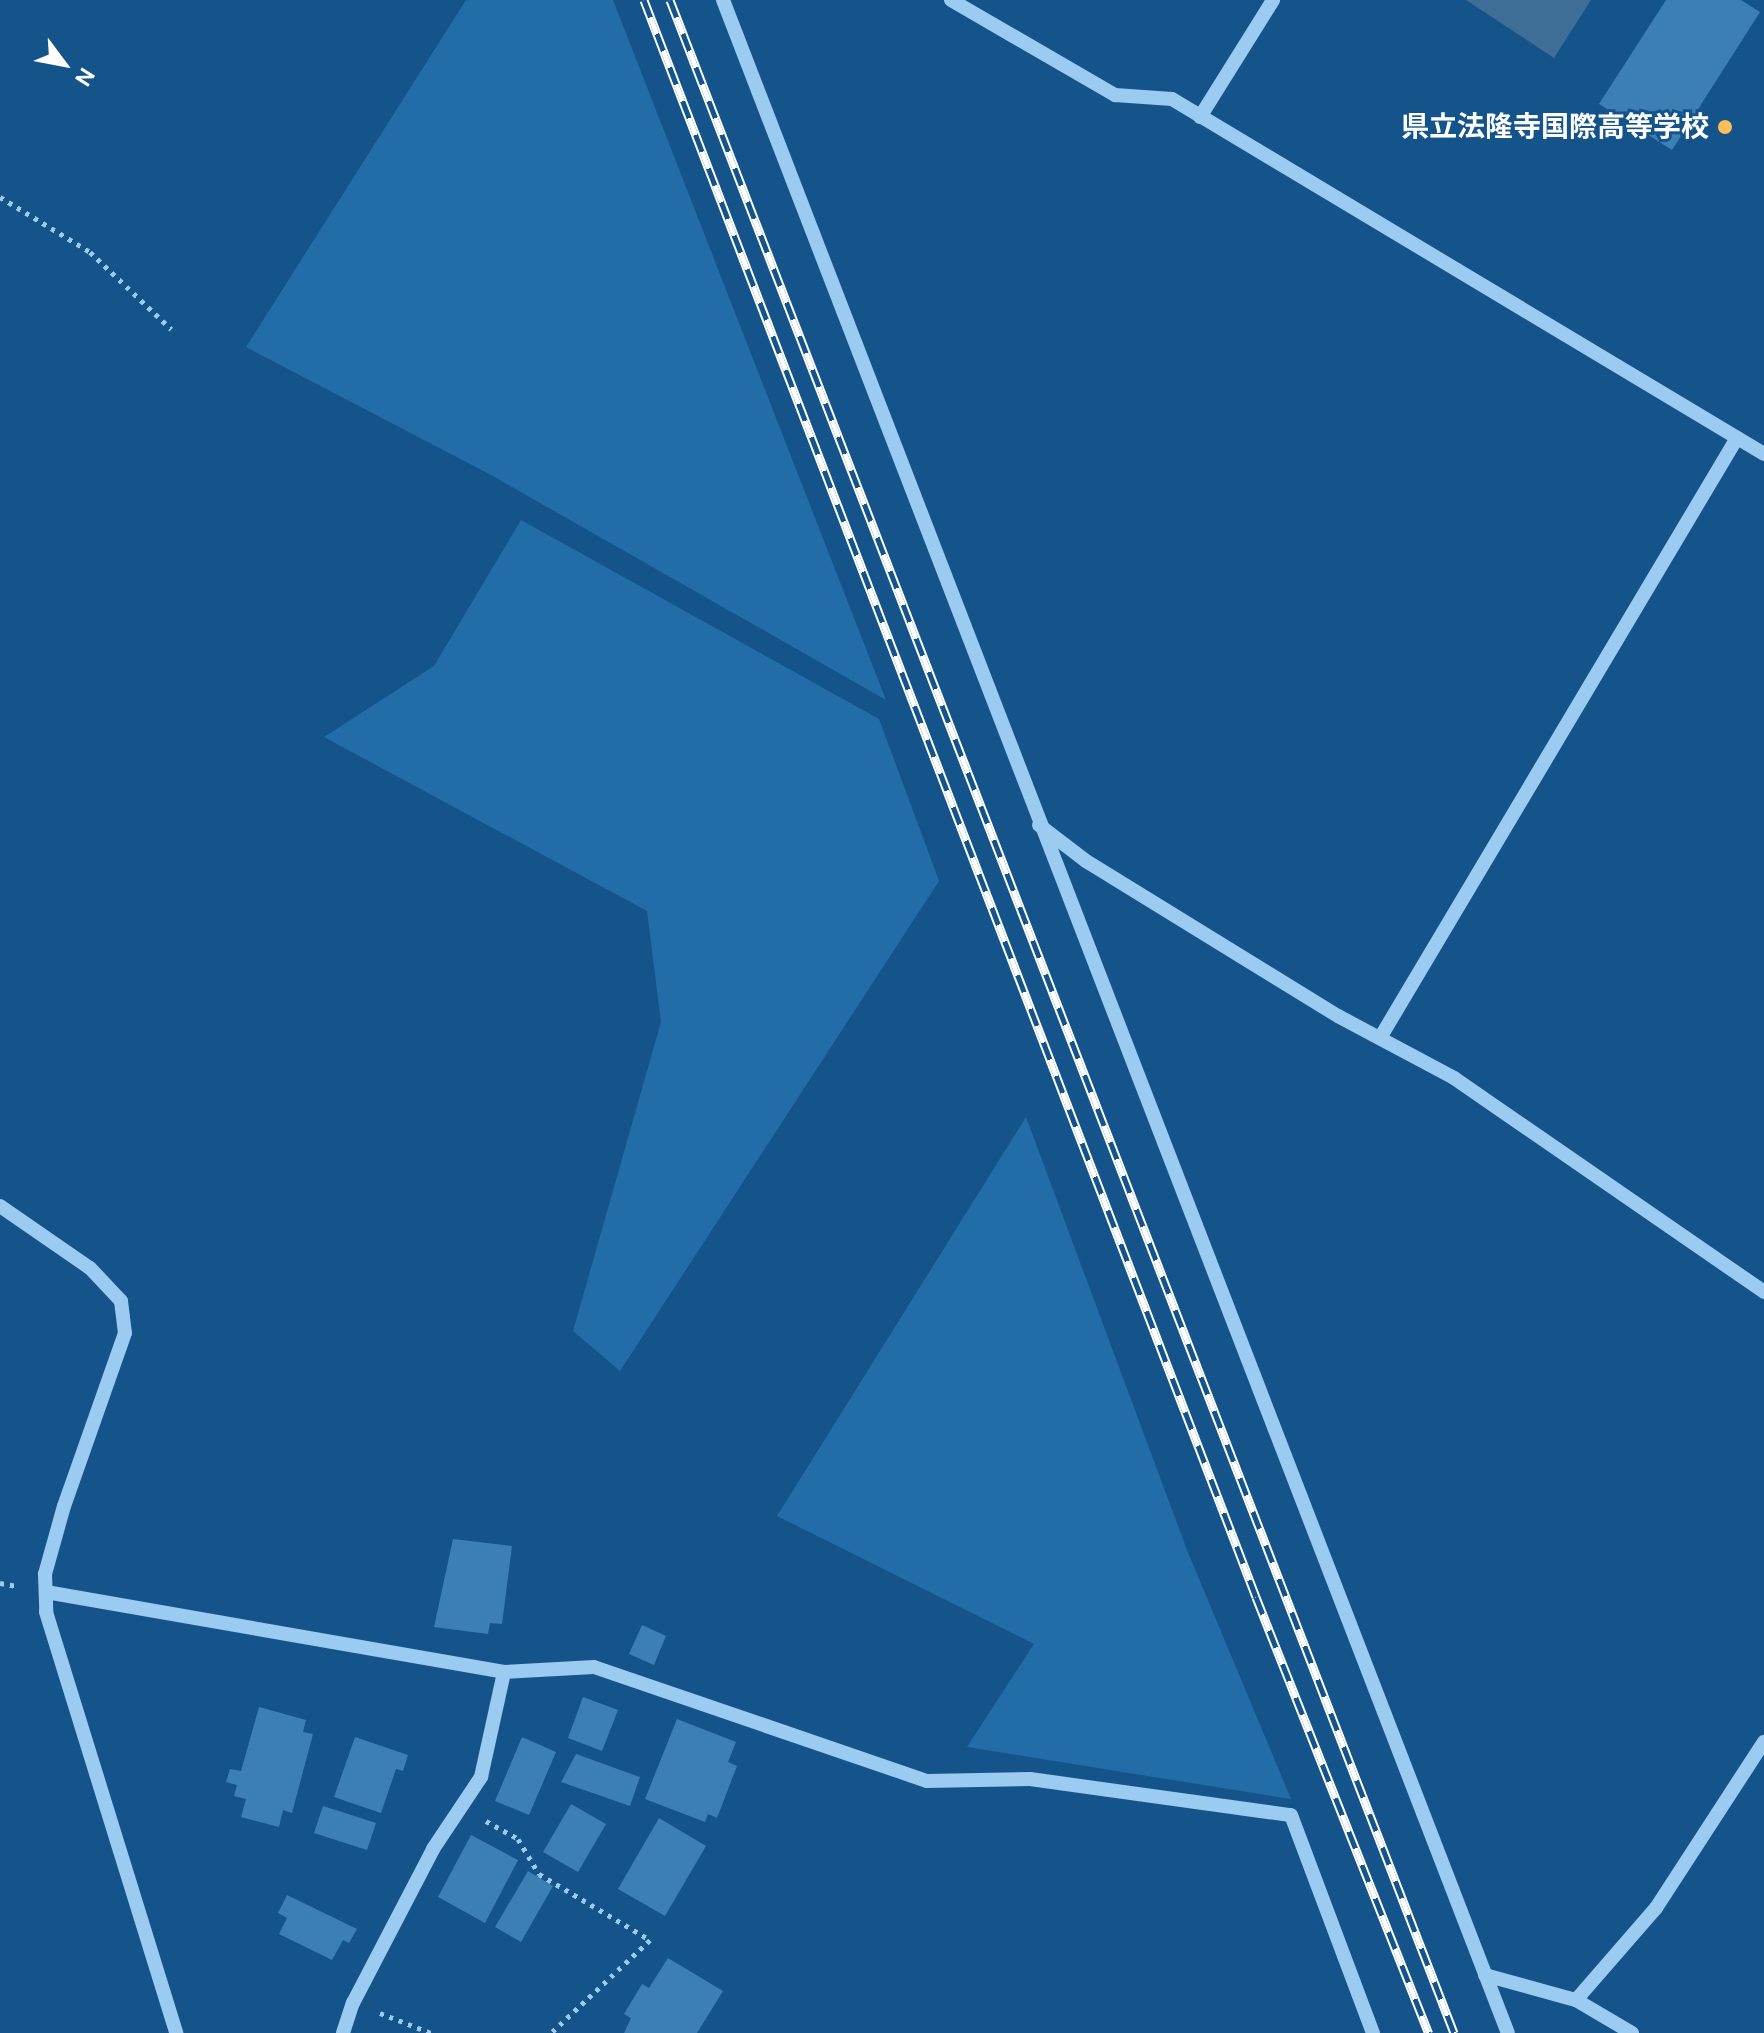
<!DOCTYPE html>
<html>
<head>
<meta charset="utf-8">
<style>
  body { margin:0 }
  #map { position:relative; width:1764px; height:2033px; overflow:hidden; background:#14548b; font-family:"DM Sans","Noto Sans JP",sans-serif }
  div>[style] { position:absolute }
  .green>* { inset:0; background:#226da8 }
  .water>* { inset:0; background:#3e6d95 }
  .building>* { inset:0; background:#3c7fb4 }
  .path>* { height:5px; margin-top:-2.5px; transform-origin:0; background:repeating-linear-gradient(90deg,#9bcbf0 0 4px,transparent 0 10px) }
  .minor>* { height:14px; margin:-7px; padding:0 7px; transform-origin:7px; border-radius:7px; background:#9bcbf0 }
  .rail>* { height:9px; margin-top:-4.5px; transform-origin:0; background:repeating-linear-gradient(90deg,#14548b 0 18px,#fff 0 36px); box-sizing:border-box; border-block:2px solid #fff }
  .dots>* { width:22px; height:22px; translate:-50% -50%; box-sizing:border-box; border:4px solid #14548b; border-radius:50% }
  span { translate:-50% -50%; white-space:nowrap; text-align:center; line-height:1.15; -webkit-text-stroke:6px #14548b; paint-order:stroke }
  .poi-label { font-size:28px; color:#fff; font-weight:700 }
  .right { translate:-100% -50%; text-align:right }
  .north { position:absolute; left:24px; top:24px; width:80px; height:80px; -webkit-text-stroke:6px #14548b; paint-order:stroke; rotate:122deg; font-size:22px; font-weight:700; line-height:32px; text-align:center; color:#fff }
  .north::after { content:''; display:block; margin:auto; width:28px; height:36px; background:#fff; clip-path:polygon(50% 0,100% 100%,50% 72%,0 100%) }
</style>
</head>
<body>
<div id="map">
  <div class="green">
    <div style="clip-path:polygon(466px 0,613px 0,886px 700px,491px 475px,246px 347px)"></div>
    <div style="clip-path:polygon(521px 520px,879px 719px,939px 881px,620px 1371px,573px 1331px,661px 1022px,647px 911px,324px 737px,434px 666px)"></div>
    <div style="clip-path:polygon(1026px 1117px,1187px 1550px,1291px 1799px,967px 1747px,1034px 1644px,777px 1516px)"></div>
  </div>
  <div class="water">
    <div style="clip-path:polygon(1466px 0,1591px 0,1554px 58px)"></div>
  </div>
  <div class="building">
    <div style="clip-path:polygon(1666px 0,1741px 0,1760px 12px,1672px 150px,1599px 104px)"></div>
    <div style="clip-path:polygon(453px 1539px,512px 1546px,502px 1624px,490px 1623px,488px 1634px,434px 1627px)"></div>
    <div style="clip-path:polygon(642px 1625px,666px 1636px,654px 1665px,629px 1654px)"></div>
    <div style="clip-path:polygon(583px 1697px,618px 1710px,602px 1751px,568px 1738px)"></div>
    <div style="clip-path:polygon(259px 1707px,306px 1720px,303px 1732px,313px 1734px,292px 1813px,283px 1810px,279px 1827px,241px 1817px,246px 1799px,234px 1796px,237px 1785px,226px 1782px,230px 1769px,241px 1771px)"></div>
    <div style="clip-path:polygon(677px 1719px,736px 1742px,728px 1762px,737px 1766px,717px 1818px,708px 1814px,705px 1822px,645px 1799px)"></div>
    <div style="clip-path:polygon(355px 1737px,408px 1755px,403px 1771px,396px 1769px,381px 1813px,334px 1797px)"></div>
    <div style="clip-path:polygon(522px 1737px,556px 1752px,529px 1815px,495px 1801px)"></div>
    <div style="clip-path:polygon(576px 1754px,640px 1777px,630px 1806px,561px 1782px)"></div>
    <div style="clip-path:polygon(571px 1804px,606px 1824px,578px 1872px,543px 1852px)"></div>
    <div style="clip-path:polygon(323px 1806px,376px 1823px,367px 1850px,314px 1833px)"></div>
    <div style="clip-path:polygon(659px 1818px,706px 1846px,665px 1916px,618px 1889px)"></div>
    <div style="clip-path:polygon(471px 1835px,518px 1860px,485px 1923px,438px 1897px)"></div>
    <div style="clip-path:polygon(528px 1871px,553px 1886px,521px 1942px,495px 1927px)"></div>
    <div style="clip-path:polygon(287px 1895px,357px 1929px,349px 1943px,343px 1940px,332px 1960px,279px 1934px,287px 1918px,278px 1913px)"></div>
    <div style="clip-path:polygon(668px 1958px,723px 1991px,697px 2033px,624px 2033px,631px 2018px,624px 2014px,642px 1984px,649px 1988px)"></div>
  </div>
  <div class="path">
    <div style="left:0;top:197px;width:105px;rotate:31.4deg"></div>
    <div style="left:90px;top:252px;width:112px;rotate:43.5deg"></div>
    <div style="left:0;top:1583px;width:17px;rotate:10deg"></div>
    <div style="left:486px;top:1821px;width:37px;rotate:29deg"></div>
    <div style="left:518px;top:1839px;width:41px;rotate:59deg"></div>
    <div style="left:539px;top:1874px;width:129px;rotate:30.7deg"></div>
    <div style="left:650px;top:1940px;width:136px;rotate:136.8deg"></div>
    <div style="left:380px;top:2013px;width:55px;rotate:21.4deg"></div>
  </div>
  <div class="minor">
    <div style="left:723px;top:0;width:2179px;rotate:68.89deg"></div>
    <div style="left:951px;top:0;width:190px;rotate:30.1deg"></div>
    <div style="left:1115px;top:95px;width:57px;rotate:4deg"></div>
    <div style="left:1172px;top:99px;width:690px;rotate:30.95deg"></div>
    <div style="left:1200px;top:117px;width:138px;rotate:-58deg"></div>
    <div style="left:1039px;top:825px;width:59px;rotate:37.5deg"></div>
    <div style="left:1086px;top:861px;width:296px;rotate:31.6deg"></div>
    <div style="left:1338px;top:1016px;width:132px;rotate:28.1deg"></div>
    <div style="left:1454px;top:1078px;width:377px;rotate:34.6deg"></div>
    <div style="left:1380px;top:1038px;width:698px;rotate:-59.25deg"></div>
    <div style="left:0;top:1206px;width:109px;rotate:34.6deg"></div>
    <div style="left:90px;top:1268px;width:45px;rotate:46.8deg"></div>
    <div style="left:121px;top:1301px;width:32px;rotate:83deg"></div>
    <div style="left:125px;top:1333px;width:183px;rotate:109.4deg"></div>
    <div style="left:64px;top:1506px;width:71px;rotate:105.6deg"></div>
    <div style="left:45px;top:1574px;width:38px;rotate:88deg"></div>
    <div style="left:46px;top:1612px;width:441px;rotate:72.8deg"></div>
    <div style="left:46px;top:1592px;width:465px;rotate:9.9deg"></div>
    <div style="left:504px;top:1672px;width:90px;rotate:-3.2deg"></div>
    <div style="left:594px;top:1667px;width:352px;rotate:18.9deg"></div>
    <div style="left:927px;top:1781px;width:103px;rotate:-1.1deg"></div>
    <div style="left:1030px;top:1779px;width:263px;rotate:7.9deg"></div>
    <div style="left:1291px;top:1815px;width:233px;rotate:69.4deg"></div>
    <div style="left:1485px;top:1975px;width:94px;rotate:15.4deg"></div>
    <div style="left:1576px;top:2000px;width:65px;rotate:30.5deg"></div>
    <div style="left:1576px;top:2000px;width:122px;rotate:-49deg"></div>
    <div style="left:1656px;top:1908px;width:198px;rotate:-57deg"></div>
    <div style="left:343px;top:2033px;width:32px;rotate:-72deg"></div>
    <div style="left:353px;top:2003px;width:174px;rotate:-62.5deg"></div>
    <div style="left:433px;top:1849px;width:87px;rotate:-56.3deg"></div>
    <div style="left:481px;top:1777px;width:107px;rotate:-77.6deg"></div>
  </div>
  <div class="rail">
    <div style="left:644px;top:0;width:1710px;rotate:69.03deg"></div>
    <div style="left:1256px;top:1597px;width:469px;rotate:68.4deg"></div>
    <div style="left:670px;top:0;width:2179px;rotate:68.91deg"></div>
  </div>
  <div class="dots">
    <div style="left:1725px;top:127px;background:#ffbe5a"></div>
  </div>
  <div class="poi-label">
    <span class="right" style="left:1709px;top:127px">県立法隆寺国際高等学校</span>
  </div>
  <div class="north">N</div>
</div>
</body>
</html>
